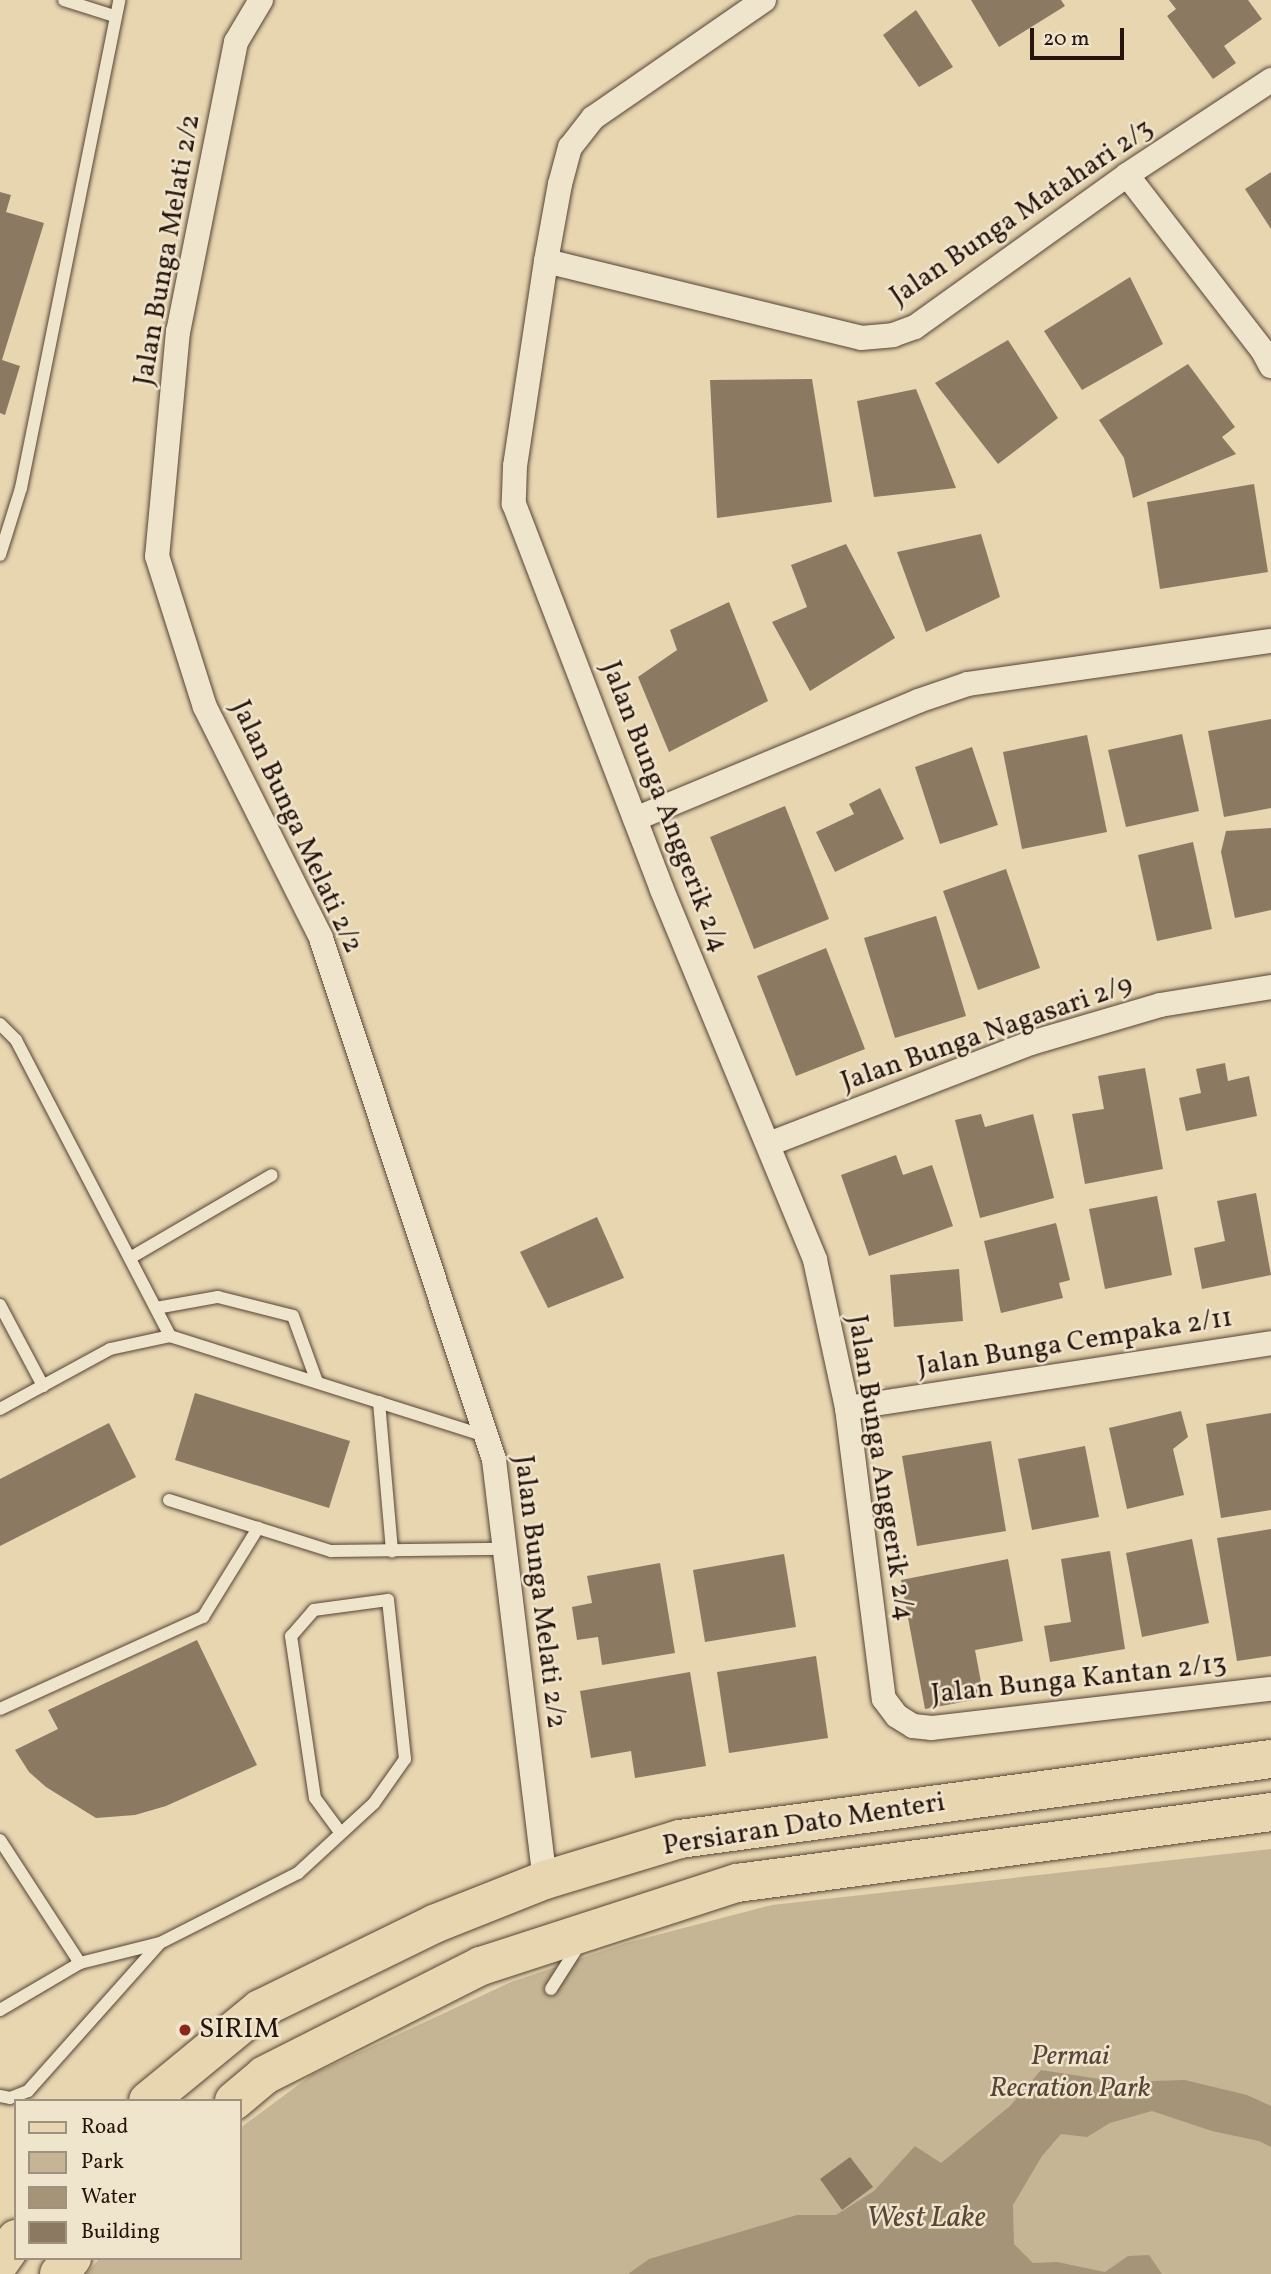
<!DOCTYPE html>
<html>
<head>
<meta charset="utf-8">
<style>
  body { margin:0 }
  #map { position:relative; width:1271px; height:2274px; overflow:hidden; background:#e7d6b0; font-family:Vollkorn,serif }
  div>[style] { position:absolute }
  .green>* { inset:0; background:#c6b594 }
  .water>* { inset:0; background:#a69479 }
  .building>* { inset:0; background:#8b7962 }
  .roads { filter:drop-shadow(0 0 2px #574436) drop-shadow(0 0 2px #574436) }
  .service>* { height:12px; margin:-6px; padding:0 6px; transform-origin:6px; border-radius:6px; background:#efe4cc }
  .minor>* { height:24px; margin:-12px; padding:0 12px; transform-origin:12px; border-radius:12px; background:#efe4cc }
  .primary>* { height:38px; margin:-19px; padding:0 19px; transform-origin:19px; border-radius:19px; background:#e7d6b0 }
  .dots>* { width:19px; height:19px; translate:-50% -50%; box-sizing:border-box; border:4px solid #efe4cc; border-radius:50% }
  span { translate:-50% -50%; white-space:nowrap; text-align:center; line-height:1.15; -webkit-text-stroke:5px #efe4cc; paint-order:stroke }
  .street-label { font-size:28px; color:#27140d }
  .poi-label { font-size:28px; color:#27140d }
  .left { translate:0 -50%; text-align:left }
  .park-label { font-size:28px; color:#574436; font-style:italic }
  .water-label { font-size:30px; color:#5a4738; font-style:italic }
  .legend { position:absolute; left:14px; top:2099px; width:228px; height:161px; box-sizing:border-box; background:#efe4cc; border:2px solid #9f9180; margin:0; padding:9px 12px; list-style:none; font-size:21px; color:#27140d }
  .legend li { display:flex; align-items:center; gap:14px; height:35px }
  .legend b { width:35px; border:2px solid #9f9180 }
  .scale { position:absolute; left:1030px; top:28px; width:94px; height:32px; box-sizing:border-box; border:4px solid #27140d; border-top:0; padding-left:9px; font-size:21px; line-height:24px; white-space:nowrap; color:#27140d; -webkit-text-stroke:5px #efe4cc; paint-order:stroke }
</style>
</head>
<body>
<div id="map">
  <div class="green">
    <div style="clip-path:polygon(1271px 1849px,1271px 2274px,86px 2274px,100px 2258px,240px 2258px,240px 2128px,313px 2074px,511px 1982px,626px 1943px,772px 1905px)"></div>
  </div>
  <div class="water">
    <div style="clip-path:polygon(1041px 2070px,1119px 2082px,1185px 2080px,1247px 2095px,1271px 2106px,1271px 2147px,1259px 2141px,1212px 2131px,1152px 2111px,1110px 2123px,1087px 2137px,1061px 2134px,1042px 2156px,1013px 2205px,1014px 2244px,1033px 2263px,1057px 2262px,1105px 2272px,1128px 2256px,1149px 2255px,1162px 2274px,628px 2274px,649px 2259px,797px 2215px,836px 2215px,874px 2191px,915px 2146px,941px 2163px,1010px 2106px)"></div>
  </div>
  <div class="building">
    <div style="clip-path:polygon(971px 0,1061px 0,1065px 6px,999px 47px)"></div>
    <div style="clip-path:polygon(1169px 0,1248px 0,1262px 19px,1224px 46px,1236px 63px,1213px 79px,1167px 16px,1176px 9px)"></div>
    <div style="clip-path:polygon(916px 10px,953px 67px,919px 87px,883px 35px)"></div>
    <div style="clip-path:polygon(1271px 172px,1271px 229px,1245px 189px)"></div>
    <div style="clip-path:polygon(0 192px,11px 195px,6px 212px,44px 223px,2px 360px,20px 366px,5px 415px,0 413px)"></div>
    <div style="clip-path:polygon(1130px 277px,1163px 344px,1082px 390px,1044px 331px)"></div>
    <div style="clip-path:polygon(1008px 340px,1058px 418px,998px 464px,935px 383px)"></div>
    <div style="clip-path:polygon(1188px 364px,1235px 427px,1222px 437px,1236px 454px,1133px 498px,1124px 458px,1099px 420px)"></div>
    <div style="clip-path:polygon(812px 379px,832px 502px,717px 518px,710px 380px)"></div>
    <div style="clip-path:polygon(916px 389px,956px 488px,874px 497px,857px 401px)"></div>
    <div style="clip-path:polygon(1254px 484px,1268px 572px,1160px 589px,1147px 502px)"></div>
    <div style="clip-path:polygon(981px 534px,1000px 597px,926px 632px,897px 552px)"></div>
    <div style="clip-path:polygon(846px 544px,895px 638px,810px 691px,772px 622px,807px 607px,791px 565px)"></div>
    <div style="clip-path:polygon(729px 602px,768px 701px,669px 752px,638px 677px,677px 650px,670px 630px)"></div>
    <div style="clip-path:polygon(1271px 719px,1271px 808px,1224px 817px,1208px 731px)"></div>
    <div style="clip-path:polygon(1182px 734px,1199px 811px,1126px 827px,1108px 750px)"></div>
    <div style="clip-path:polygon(1087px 735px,1107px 832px,1022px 849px,1003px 752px)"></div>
    <div style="clip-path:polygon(972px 747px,998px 825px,940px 844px,915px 767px)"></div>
    <div style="clip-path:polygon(880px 788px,904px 839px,835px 872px,816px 832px,854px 814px,849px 804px)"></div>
    <div style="clip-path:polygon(785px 806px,829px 919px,754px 949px,710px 837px)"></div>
    <div style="clip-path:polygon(1271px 828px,1271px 910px,1235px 918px,1221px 852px,1226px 831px)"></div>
    <div style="clip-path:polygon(1193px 842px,1212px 929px,1157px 941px,1138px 855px)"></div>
    <div style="clip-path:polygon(1006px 869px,1040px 968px,978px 990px,943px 891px)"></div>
    <div style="clip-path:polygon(936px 916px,966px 1016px,895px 1038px,864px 938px)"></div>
    <div style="clip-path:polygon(826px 948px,865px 1049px,796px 1076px,757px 976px)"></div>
    <div style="clip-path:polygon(1225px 1063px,1228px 1081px,1249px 1076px,1257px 1116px,1186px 1131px,1179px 1098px,1201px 1093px,1196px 1069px)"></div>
    <div style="clip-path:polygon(1145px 1068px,1163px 1169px,1085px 1184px,1072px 1114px,1104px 1109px,1098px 1076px)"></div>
    <div style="clip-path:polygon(981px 1114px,985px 1127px,1033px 1114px,1054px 1198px,980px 1218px,955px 1120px)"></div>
    <div style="clip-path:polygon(896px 1155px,903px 1175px,932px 1165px,953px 1226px,869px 1256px,841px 1175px)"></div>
    <div style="clip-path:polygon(1256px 1193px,1271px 1275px,1202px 1289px,1194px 1248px,1225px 1241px,1217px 1201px)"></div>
    <div style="clip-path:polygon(1157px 1196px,1172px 1275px,1105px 1289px,1089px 1209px)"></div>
    <div style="clip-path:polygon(597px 1217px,624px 1278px,548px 1308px,520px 1252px)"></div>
    <div style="clip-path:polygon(1056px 1223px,1070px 1280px,1059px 1283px,1063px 1298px,1001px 1313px,984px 1241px)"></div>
    <div style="clip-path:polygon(959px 1269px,963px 1321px,894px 1327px,890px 1275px)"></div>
    <div style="clip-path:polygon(195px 1393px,350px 1441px,329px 1508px,175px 1460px)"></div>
    <div style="clip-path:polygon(1181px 1411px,1188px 1437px,1173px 1449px,1184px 1495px,1127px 1509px,1109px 1428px)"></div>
    <div style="clip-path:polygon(1271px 1413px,1271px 1510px,1221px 1518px,1206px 1424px)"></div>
    <div style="clip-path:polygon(109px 1423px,136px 1477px,0 1546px,0 1479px)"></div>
    <div style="clip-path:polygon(991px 1441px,1006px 1531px,917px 1546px,902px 1456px)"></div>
    <div style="clip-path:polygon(1085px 1446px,1099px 1517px,1032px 1530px,1018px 1459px)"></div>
    <div style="clip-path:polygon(1271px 1529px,1271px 1656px,1237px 1661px,1217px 1538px)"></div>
    <div style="clip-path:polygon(1192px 1539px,1209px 1623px,1142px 1637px,1126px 1553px)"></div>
    <div style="clip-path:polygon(1110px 1551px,1125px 1649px,1050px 1662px,1044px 1626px,1071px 1622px,1061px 1559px)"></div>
    <div style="clip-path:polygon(784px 1554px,796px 1627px,705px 1642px,693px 1570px)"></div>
    <div style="clip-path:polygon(1008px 1559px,1023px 1641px,975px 1650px,984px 1698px,925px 1709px,901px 1580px)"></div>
    <div style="clip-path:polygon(660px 1563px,675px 1653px,602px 1665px,598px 1637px,577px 1640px,572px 1607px,592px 1603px,587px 1576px)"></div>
    <div style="clip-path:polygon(197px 1640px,257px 1765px,166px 1806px,135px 1815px,96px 1818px,46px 1787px,29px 1772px,15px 1750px,58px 1729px,48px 1710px)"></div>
    <div style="clip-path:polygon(816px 1656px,828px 1738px,729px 1753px,717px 1672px)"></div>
    <div style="clip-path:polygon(690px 1672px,706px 1766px,635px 1778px,631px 1751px,591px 1758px,580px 1691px)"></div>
    <div style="clip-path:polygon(850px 2157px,873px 2187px,842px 2210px,820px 2179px)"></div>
  </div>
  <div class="roads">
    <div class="service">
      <div style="left:64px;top:0;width:52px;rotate:17.7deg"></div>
      <div style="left:0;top:555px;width:70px;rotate:-72.6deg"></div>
      <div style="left:21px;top:488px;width:498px;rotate:-78.6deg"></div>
      <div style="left:0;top:1024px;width:23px;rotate:45deg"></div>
      <div style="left:16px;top:1040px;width:334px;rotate:62.5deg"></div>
      <div style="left:170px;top:1336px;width:331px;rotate:17.6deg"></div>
      <div style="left:130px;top:1258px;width:164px;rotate:-30.3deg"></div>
      <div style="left:0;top:1305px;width:92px;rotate:62deg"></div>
      <div style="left:156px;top:1308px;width:63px;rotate:-10.1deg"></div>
      <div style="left:218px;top:1297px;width:77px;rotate:14.2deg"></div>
      <div style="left:293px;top:1316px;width:70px;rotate:70deg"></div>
      <div style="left:379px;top:1402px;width:150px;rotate:85deg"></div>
      <div style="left:0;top:1409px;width:125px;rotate:-28.6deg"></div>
      <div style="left:110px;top:1349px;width:61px;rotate:-12.2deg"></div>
      <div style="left:169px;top:1500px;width:170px;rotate:17.5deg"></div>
      <div style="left:331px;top:1551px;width:174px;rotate:-0.7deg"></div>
      <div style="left:0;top:1709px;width:223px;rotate:-24.4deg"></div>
      <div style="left:203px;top:1617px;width:105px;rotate:-58.3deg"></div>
      <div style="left:0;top:1840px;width:147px;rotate:57deg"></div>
      <div style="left:551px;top:1989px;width:52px;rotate:-57.5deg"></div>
      <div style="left:0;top:2010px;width:93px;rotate:-30.4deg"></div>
      <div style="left:80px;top:1963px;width:82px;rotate:-14deg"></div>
      <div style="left:160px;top:1943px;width:155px;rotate:-26.9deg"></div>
      <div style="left:298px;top:1873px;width:103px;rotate:-42.6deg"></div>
      <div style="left:374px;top:1803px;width:54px;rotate:-54.8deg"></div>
      <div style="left:405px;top:1759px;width:160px;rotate:-96.1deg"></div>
      <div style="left:388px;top:1600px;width:75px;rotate:172.3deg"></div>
      <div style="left:314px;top:1610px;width:35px;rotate:131deg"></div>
      <div style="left:291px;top:1636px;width:164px;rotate:81.6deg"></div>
      <div style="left:315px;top:1798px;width:42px;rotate:53.7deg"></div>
      <div style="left:0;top:2096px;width:10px;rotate:11deg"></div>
      <div style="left:10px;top:2098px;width:19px;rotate:-21deg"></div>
      <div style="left:28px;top:2091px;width:197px;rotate:-48.3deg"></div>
    </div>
    <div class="minor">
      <div style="left:261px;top:0;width:49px;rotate:120.8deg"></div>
      <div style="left:236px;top:42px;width:295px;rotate:101.3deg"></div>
      <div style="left:178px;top:331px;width:226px;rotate:95.3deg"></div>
      <div style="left:157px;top:556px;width:158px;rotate:72.4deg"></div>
      <div style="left:205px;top:707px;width:258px;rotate:63.3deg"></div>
      <div style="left:321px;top:938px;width:550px;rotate:71.66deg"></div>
      <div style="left:494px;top:1460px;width:423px;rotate:83.1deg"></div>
      <div style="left:764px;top:0;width:208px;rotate:145.4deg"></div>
      <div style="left:593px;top:118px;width:37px;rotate:128deg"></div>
      <div style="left:570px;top:147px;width:38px;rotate:105deg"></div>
      <div style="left:560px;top:184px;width:78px;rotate:100.3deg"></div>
      <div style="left:546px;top:261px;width:207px;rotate:98.6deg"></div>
      <div style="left:515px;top:466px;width:38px;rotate:92deg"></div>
      <div style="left:514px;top:504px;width:413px;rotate:69deg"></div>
      <div style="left:662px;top:890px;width:400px;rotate:67.5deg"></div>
      <div style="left:815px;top:1260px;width:151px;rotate:77.8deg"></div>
      <div style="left:847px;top:1408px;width:293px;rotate:82.8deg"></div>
      <div style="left:884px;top:1699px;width:21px;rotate:53deg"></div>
      <div style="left:897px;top:1716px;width:19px;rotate:32deg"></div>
      <div style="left:913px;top:1726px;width:19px;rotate:6deg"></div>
      <div style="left:932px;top:1728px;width:341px;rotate:-6.6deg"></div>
      <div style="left:1127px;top:175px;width:222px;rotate:52.3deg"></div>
      <div style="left:1263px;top:351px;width:17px;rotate:62deg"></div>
      <div style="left:546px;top:261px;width:324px;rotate:13.7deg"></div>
      <div style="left:861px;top:338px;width:32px;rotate:-5deg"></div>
      <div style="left:893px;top:335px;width:23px;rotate:-20deg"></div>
      <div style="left:915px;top:327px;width:261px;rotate:-35.6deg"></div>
      <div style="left:1127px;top:175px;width:173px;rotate:-33.4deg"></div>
      <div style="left:635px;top:819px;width:307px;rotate:-22.6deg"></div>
      <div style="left:918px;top:701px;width:53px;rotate:-18.8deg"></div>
      <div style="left:968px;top:684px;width:306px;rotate:-8.1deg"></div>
      <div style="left:769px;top:1144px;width:281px;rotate:-21.1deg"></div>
      <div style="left:1031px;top:1043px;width:134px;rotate:-16.4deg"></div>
      <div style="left:1160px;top:1005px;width:112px;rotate:-9.2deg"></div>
      <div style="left:847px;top:1408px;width:429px;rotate:-8.7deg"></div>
    </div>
    <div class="primary">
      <div style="left:148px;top:2101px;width:145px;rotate:-39.4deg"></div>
      <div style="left:260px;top:2009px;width:194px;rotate:-26deg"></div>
      <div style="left:434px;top:1924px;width:119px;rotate:-21.6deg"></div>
      <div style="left:545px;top:1880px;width:141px;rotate:-16.9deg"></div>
      <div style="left:680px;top:1839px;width:596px;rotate:-7.71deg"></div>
      <div style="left:234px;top:2101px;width:40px;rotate:-40deg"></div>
      <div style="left:265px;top:2075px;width:242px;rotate:-26.8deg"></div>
      <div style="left:481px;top:1966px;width:269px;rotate:-18deg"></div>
      <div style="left:737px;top:1883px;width:539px;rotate:-7.57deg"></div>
      <div style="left:0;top:2262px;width:28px;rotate:-55deg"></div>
      <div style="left:59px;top:2274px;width:21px;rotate:-51deg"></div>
    </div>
  </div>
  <div class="dots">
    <div style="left:185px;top:2030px;background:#8f2418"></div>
  </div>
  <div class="street-label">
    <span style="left:1022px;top:213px;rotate:-34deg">Jalan Bunga Matahari 2/3</span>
    <span style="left:168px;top:250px;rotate:-80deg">Jalan Bunga Melati 2/2</span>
    <span style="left:664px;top:807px;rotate:69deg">Jalan Bunga Anggerik 2/4</span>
    <span style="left:296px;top:827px;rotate:65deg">Jalan Bunga Melati 2/2</span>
    <span style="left:987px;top:1034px;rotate:-19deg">Jalan Bunga Nagasari 2/9</span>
    <span style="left:1075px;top:1343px;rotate:-9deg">Jalan Bunga Cempaka 2/11</span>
    <span style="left:880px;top:1468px;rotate:81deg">Jalan Bunga Anggerik 2/4</span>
    <span style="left:539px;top:1592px;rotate:83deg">Jalan Bunga Melati 2/2</span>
    <span style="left:1079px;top:1680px;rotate:-6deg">Jalan Bunga Kantan 2/13</span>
    <span style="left:804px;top:1825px;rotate:-9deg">Persiaran Dato Menteri</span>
  </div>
  <div class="poi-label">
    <span class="left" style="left:199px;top:2030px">SIRIM</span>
  </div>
  <div class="park-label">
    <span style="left:1070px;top:2073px">Permai<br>Recration Park</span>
  </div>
  <div class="water-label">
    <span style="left:926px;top:2218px">West Lake</span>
  </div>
  <ul class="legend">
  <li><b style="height:9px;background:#e7d6b0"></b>Road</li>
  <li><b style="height:19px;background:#c6b594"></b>Park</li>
  <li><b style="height:19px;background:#a69479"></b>Water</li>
  <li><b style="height:19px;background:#8b7962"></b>Building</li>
  </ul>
  <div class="scale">20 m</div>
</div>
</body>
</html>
